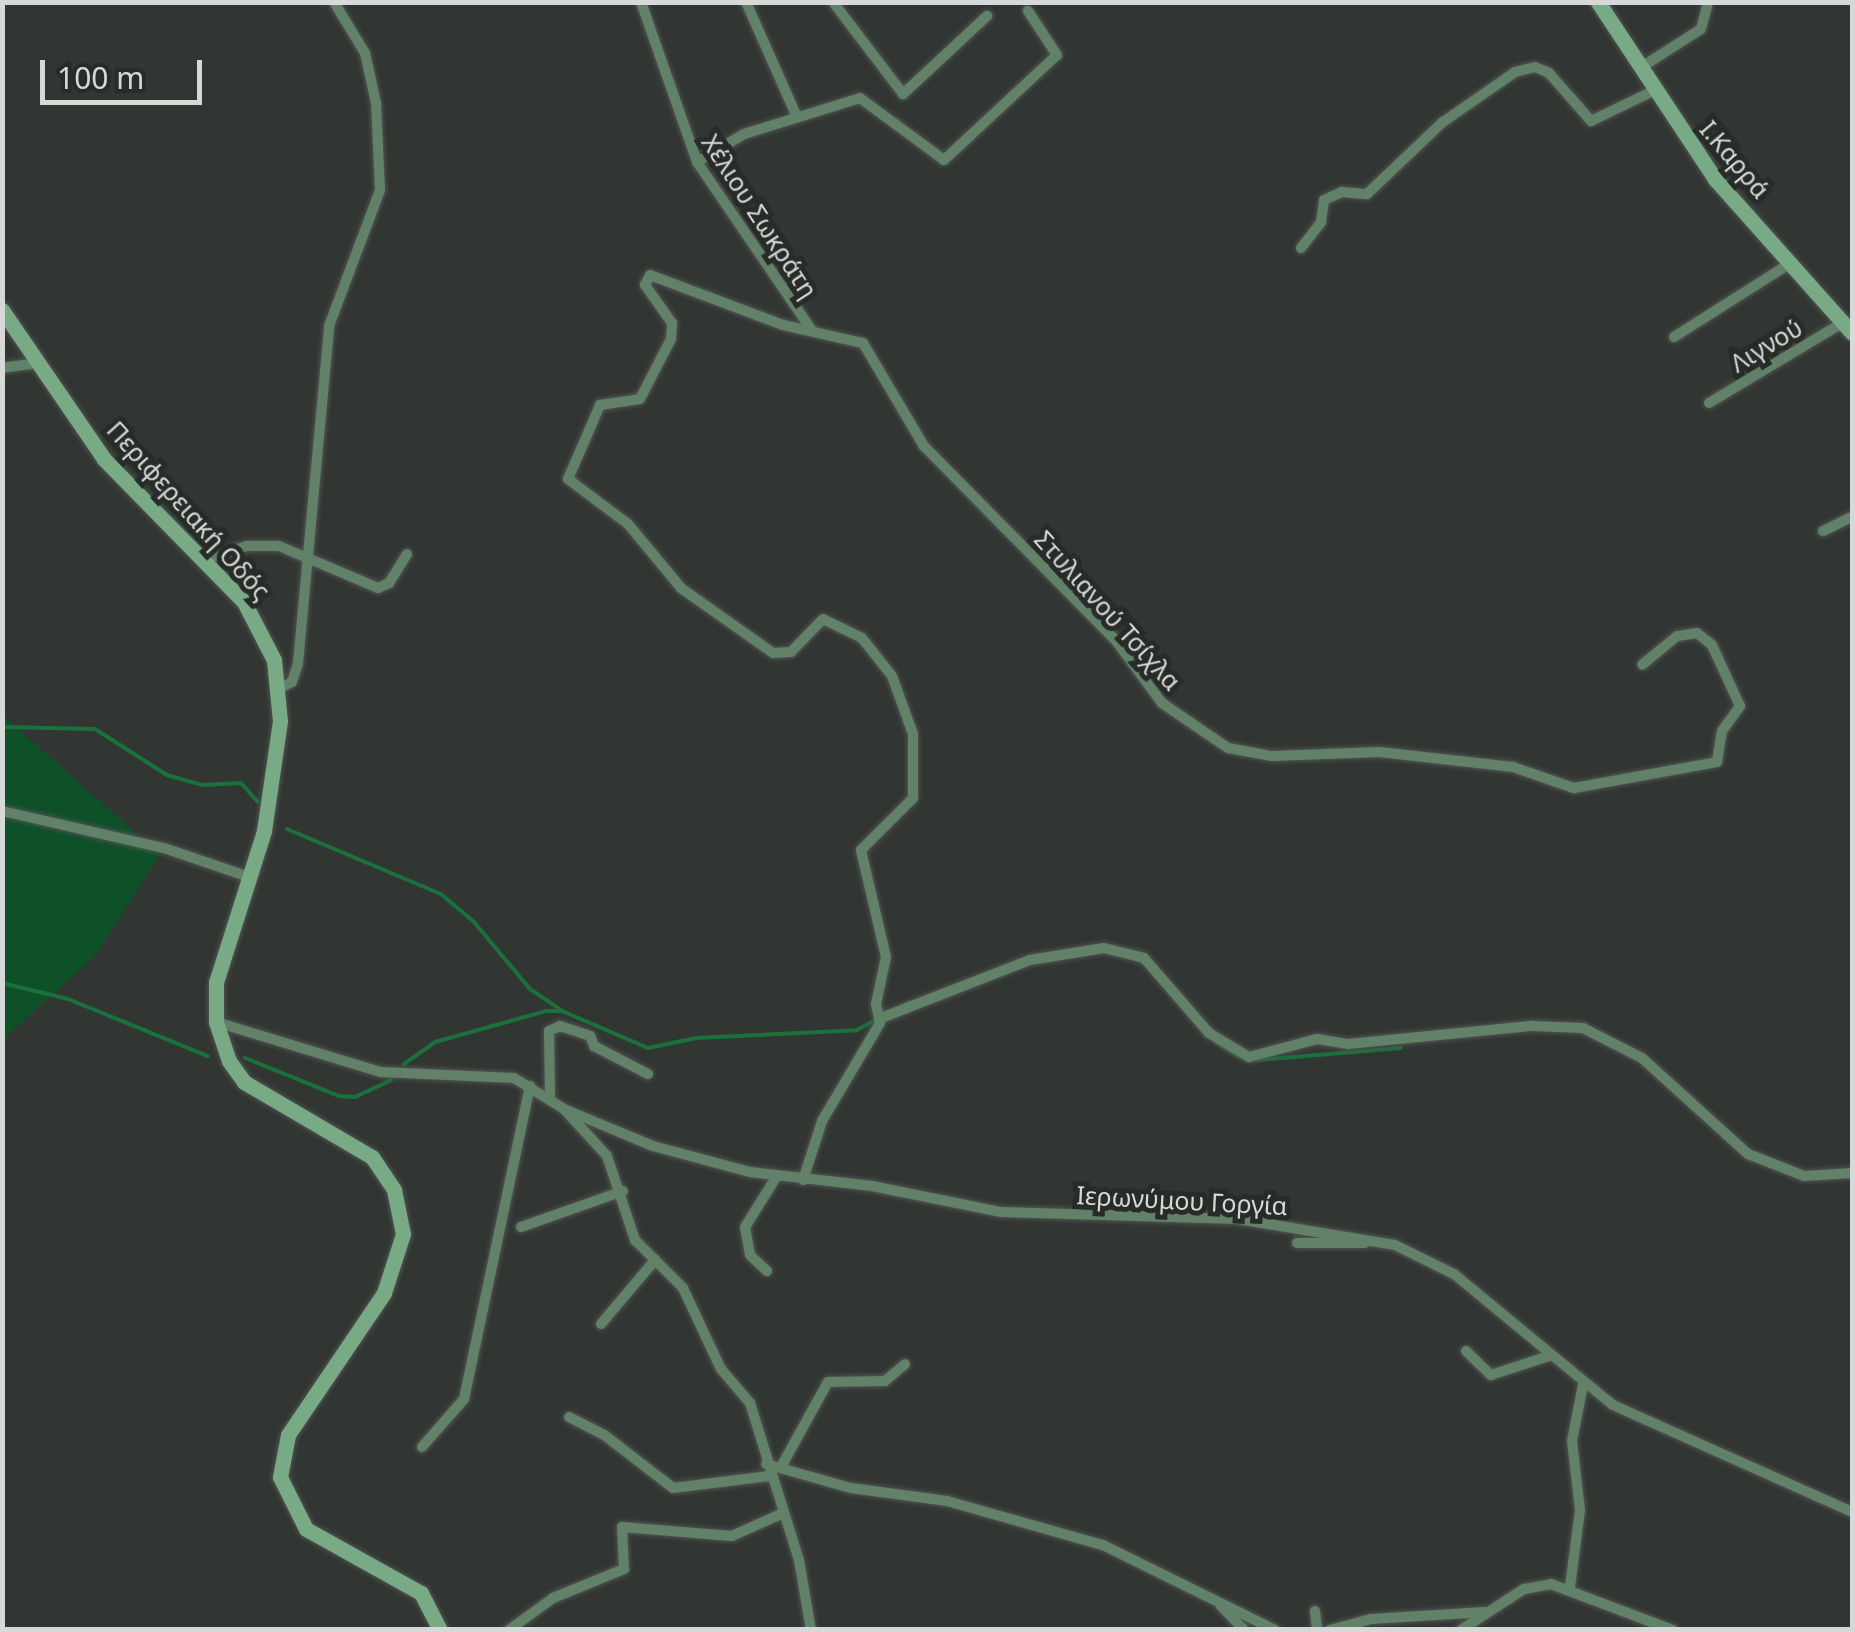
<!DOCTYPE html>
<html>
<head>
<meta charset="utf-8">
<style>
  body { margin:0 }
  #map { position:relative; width:1855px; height:1632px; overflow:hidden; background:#323633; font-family:"Noto Sans",sans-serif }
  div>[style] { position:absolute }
  .green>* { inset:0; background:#0e5129 }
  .stream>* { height:4px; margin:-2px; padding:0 2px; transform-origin:2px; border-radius:2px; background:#1b713d }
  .roads { filter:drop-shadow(0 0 2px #505351) drop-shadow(0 0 2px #505351) }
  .street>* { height:10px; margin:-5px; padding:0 5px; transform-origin:5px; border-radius:5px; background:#618169 }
  .secondary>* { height:15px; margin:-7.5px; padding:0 7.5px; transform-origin:7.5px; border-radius:7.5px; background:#78ab85 }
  span { translate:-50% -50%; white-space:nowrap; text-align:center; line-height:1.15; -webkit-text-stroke:10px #282c29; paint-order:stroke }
  .street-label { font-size:25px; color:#d6d9d7 }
  .frame { position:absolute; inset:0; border:5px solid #d6d9d7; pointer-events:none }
  .scale { position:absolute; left:40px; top:60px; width:162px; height:45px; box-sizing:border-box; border:5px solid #d6d9d7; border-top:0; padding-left:12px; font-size:30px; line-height:35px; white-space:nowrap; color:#d6d9d7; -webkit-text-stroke:8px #282c29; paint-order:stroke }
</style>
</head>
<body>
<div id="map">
  <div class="green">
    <div style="clip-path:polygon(2px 715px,160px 854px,96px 955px,3px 1039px)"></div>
  </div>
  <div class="stream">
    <div style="left:2px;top:727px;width:93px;rotate:1.2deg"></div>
    <div style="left:95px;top:729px;width:85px;rotate:32.6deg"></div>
    <div style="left:167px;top:775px;width:36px;rotate:16deg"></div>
    <div style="left:202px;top:785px;width:39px;rotate:-3deg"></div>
    <div style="left:241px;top:783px;width:25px;rotate:48deg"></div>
    <div style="left:287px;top:829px;width:167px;rotate:22.9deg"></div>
    <div style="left:441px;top:894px;width:43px;rotate:40.3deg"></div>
    <div style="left:474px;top:922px;width:87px;rotate:50.1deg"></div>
    <div style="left:530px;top:989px;width:37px;rotate:34deg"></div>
    <div style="left:2px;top:983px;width:68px;rotate:13.6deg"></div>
    <div style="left:68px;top:999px;width:151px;rotate:22.2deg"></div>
    <div style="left:1216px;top:1043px;width:26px;rotate:31deg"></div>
    <div style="left:245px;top:1058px;width:101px;rotate:22deg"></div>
    <div style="left:339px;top:1096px;width:16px;rotate:4deg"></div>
    <div style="left:355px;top:1097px;width:40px;rotate:-25deg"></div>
    <div style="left:1257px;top:1060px;width:144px;rotate:-4.8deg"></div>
    <div style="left:404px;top:1064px;width:38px;rotate:-35deg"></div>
    <div style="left:435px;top:1042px;width:115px;rotate:-15.6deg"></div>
    <div style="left:546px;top:1011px;width:16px"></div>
    <div style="left:562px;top:1011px;width:94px;rotate:23.3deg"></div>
    <div style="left:648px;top:1048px;width:49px;rotate:-11.8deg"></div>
    <div style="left:696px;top:1038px;width:161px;rotate:-2.8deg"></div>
    <div style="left:857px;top:1030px;width:59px;rotate:-28.3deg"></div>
  </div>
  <div class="roads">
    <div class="street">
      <div style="left:641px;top:2px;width:170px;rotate:70.7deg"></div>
      <div style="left:697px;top:162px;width:202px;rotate:55.7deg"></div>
      <div style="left:746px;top:2px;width:124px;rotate:66.1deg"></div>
      <div style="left:833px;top:2px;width:116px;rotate:52.7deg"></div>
      <div style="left:903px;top:94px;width:115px;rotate:-42.9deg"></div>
      <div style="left:1640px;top:68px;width:72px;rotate:-32.6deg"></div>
      <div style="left:1701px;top:29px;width:24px;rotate:-75deg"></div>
      <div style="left:697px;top:162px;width:55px;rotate:-30.8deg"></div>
      <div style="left:744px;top:134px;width:121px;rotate:-17.2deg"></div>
      <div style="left:860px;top:98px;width:104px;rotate:36.4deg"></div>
      <div style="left:944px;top:160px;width:154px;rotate:-42.9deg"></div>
      <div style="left:1057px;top:55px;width:53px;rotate:-123.4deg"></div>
      <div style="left:1301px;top:248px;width:33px;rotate:-52deg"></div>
      <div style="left:1321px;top:222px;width:22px;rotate:-82deg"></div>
      <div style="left:1324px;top:200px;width:20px;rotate:-24deg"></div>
      <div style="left:1342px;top:192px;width:25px;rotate:5deg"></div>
      <div style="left:1367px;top:194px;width:105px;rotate:-43.5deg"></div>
      <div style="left:1443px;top:122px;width:88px;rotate:-34.8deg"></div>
      <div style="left:1515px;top:72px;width:21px;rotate:-14deg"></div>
      <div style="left:1535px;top:67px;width:15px;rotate:23deg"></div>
      <div style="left:1549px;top:73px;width:64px;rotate:48.8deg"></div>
      <div style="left:1591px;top:121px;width:69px;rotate:-25.8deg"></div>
      <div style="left:1674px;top:337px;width:140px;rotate:-32.4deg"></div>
      <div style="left:2px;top:368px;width:36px;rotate:-8deg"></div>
      <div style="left:1709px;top:403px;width:157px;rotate:-31deg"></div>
      <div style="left:1823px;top:531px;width:32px;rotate:-26deg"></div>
      <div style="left:203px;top:560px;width:46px;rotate:-17.7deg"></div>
      <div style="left:247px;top:546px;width:32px"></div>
      <div style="left:279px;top:546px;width:108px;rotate:23deg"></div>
      <div style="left:378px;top:588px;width:12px;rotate:-24deg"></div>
      <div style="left:389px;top:583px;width:34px;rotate:-58deg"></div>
      <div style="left:280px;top:688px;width:13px;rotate:-27deg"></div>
      <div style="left:292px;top:682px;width:20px;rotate:-72deg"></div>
      <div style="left:298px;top:663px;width:338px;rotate:-84.7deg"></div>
      <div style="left:329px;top:326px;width:145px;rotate:-69.4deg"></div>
      <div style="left:380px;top:190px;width:87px;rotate:-92.6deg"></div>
      <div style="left:376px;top:103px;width:51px;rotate:-102.4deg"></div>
      <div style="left:365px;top:53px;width:60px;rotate:-121.3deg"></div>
      <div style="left:2px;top:811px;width:166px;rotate:12.9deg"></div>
      <div style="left:164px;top:848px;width:93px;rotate:18.8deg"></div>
      <div style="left:881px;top:1018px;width:160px;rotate:-21.3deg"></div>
      <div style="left:1030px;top:960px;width:75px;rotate:-9.2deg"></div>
      <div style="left:1104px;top:948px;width:41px;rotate:14deg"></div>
      <div style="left:1144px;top:958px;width:99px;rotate:49.1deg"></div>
      <div style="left:1209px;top:1033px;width:47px;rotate:31deg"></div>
      <div style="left:1249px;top:1057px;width:70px;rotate:-14.8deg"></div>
      <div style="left:1317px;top:1039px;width:31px;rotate:9deg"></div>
      <div style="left:1348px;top:1044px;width:186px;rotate:-5.6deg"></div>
      <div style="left:1533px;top:1026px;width:50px;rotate:2.3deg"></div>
      <div style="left:1583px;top:1028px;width:66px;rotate:27deg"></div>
      <div style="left:1642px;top:1058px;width:143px;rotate:42.2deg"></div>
      <div style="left:1748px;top:1154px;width:60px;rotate:21.4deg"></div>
      <div style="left:1804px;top:1176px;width:48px;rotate:-3.6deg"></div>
      <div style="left:216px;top:1022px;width:172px;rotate:16.9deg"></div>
      <div style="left:381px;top:1072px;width:133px;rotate:2.6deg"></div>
      <div style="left:514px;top:1078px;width:59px;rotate:31.8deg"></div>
      <div style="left:564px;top:1109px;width:64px;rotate:47.5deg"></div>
      <div style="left:607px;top:1156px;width:89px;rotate:71.6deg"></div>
      <div style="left:635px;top:1240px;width:68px;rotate:45deg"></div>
      <div style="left:683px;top:1288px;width:89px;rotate:64.9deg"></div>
      <div style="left:721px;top:1369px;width:45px;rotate:49.5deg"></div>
      <div style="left:750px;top:1403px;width:164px;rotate:72.7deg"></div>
      <div style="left:799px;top:1560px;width:71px;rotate:80.3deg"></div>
      <div style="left:550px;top:1095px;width:64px;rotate:-90.9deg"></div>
      <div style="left:549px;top:1031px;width:12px;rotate:-24deg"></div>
      <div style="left:560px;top:1026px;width:32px;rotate:18deg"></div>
      <div style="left:590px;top:1036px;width:11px;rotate:68deg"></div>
      <div style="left:594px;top:1046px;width:61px;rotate:27.4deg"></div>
      <div style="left:564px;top:1109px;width:96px;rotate:22.6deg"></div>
      <div style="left:653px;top:1146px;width:100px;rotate:15deg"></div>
      <div style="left:750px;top:1172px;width:123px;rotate:6.5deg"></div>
      <div style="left:872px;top:1186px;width:132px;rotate:11.4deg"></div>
      <div style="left:1001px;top:1212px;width:237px;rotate:1.7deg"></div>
      <div style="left:1238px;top:1219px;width:159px;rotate:9.4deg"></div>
      <div style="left:1395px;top:1245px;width:66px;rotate:26.2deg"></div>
      <div style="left:1454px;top:1274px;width:206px;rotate:39.5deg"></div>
      <div style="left:1613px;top:1405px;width:262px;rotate:24.1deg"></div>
      <div style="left:803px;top:1180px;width:62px;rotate:-72.1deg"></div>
      <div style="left:822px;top:1121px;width:114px;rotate:-59.4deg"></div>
      <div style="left:880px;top:1023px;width:19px;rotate:-102deg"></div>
      <div style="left:876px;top:1004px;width:48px;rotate:-78deg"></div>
      <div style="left:886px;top:957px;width:110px;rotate:-103.2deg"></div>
      <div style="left:861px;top:850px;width:74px;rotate:-45deg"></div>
      <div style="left:913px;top:798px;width:64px;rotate:-90deg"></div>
      <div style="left:913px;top:734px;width:62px;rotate:-109.9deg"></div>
      <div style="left:892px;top:676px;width:48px;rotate:-128.3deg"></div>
      <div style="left:862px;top:638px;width:43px;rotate:-154deg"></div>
      <div style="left:823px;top:619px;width:46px;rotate:134.1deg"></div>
      <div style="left:791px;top:652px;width:18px;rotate:177deg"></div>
      <div style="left:773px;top:653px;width:113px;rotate:-144.8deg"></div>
      <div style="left:681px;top:588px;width:83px;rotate:-129.6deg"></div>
      <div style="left:628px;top:524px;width:75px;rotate:-143.1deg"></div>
      <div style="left:568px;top:479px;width:81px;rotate:-66.6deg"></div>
      <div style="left:600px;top:405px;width:40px;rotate:-8.5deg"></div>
      <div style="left:640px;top:399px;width:68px;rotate:-62.7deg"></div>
      <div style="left:671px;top:339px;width:16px;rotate:-86deg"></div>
      <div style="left:672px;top:323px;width:47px;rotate:-125.4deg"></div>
      <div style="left:645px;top:285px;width:11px;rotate:-63deg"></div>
      <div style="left:650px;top:275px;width:142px;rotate:20.6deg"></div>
      <div style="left:783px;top:325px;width:82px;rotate:12.7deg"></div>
      <div style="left:863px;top:343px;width:120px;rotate:59.4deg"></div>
      <div style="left:924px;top:446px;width:275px;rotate:45.4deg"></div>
      <div style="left:1117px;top:642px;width:76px;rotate:53.6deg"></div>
      <div style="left:1162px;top:703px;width:80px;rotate:34.3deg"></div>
      <div style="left:1228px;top:748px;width:45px;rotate:10.3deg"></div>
      <div style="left:1272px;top:756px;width:107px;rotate:-2.1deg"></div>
      <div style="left:1379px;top:752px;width:135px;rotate:6.4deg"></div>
      <div style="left:1513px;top:767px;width:65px;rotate:19deg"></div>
      <div style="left:1574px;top:788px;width:145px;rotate:-10.3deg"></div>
      <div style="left:1717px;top:762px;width:31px;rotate:-81deg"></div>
      <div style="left:1722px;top:731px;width:31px;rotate:-54deg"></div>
      <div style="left:1740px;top:706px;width:67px;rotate:-114.7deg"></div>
      <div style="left:1712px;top:645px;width:19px;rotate:-141deg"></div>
      <div style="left:1697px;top:633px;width:20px;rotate:171deg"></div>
      <div style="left:1677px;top:636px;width:45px;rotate:140.4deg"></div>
      <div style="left:521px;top:1227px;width:108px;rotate:-19.4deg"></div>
      <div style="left:1297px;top:1243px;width:68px"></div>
      <div style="left:767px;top:1271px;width:23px;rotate:-137deg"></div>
      <div style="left:750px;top:1255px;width:28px;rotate:-100deg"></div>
      <div style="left:745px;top:1227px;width:60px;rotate:-57.9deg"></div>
      <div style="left:601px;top:1324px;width:84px;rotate:-49.8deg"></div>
      <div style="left:1466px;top:1351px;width:35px;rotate:44deg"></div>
      <div style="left:1491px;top:1375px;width:61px;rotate:-18.1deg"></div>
      <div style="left:569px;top:1417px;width:38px;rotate:27deg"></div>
      <div style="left:603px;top:1434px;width:88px;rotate:37.6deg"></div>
      <div style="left:673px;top:1488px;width:97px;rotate:-7.1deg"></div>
      <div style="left:422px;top:1447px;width:64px;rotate:-48.8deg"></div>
      <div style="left:464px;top:1399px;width:320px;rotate:-78.1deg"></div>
      <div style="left:766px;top:1464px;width:88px;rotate:15.8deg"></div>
      <div style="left:851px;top:1488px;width:97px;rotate:7.7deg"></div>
      <div style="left:947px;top:1501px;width:162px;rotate:15.8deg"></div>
      <div style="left:1103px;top:1545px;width:192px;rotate:26.3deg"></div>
      <div style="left:781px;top:1467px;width:97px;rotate:-61.1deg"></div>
      <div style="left:828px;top:1382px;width:57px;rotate:-1deg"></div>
      <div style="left:885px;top:1381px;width:26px;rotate:-40deg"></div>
      <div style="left:1570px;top:1587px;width:78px;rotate:-82.6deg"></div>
      <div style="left:1580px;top:1510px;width:69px;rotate:-96.6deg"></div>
      <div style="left:1572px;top:1441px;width:57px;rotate:-78.9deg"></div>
      <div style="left:1221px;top:1606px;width:33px;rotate:46deg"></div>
      <div style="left:1315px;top:1611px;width:19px;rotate:84deg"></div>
      <div style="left:509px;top:1630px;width:54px;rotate:-36deg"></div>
      <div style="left:553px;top:1598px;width:77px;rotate:-22.2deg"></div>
      <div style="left:624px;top:1569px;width:42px;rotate:-92.7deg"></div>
      <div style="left:622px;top:1527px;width:110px;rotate:4.7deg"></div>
      <div style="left:732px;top:1536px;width:54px;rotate:-24.2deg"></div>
      <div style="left:1330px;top:1630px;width:42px;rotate:-15deg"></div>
      <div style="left:1371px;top:1619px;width:114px;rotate:-3.5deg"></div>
      <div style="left:1461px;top:1630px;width:75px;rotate:-33.1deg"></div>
      <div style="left:1524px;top:1589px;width:27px;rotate:-10deg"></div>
      <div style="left:1551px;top:1584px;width:130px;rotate:20.7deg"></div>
    </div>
    <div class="secondary">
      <div style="left:1598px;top:2px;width:212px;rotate:56.5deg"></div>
      <div style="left:1715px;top:179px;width:206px;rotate:48.3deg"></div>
      <div style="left:2px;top:310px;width:181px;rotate:55.6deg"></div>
      <div style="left:104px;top:459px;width:200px;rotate:45.6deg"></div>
      <div style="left:244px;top:602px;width:65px;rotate:62.7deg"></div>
      <div style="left:274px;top:660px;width:61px;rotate:84.4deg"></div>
      <div style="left:280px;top:721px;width:111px;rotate:98.3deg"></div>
      <div style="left:264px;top:831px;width:158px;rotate:107.6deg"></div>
      <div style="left:216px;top:982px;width:40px;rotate:90deg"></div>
      <div style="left:216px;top:1022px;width:41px;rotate:71.6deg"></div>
      <div style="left:229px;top:1061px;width:26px;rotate:54deg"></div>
      <div style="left:244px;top:1082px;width:148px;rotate:30.4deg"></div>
      <div style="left:372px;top:1157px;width:40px;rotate:56deg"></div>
      <div style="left:394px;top:1190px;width:45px;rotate:78.4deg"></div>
      <div style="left:403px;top:1234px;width:62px;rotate:107.9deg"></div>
      <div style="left:384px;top:1293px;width:171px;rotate:124.1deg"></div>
      <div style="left:288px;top:1435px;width:43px;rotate:100.8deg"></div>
      <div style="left:280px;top:1477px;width:58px;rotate:63.4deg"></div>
      <div style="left:306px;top:1529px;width:132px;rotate:29.1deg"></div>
      <div style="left:421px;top:1593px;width:42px;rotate:62.8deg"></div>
    </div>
  </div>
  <div class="street-label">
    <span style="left:1735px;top:159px;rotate:50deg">Ι.Καρρά</span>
    <span style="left:760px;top:216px;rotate:57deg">Χέλιου Σωκράτη</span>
    <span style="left:1766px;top:345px;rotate:-31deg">Λιγνού</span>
    <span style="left:189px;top:510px;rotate:48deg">Περιφερειακή Οδός</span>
    <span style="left:1108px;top:610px;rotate:48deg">Στυλιανού Τσίχλα</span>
    <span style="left:1182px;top:1200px;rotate:3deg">Ιερωνύμου Γοργία</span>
  </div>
  <div class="frame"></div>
  <div class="scale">100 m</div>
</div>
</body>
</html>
